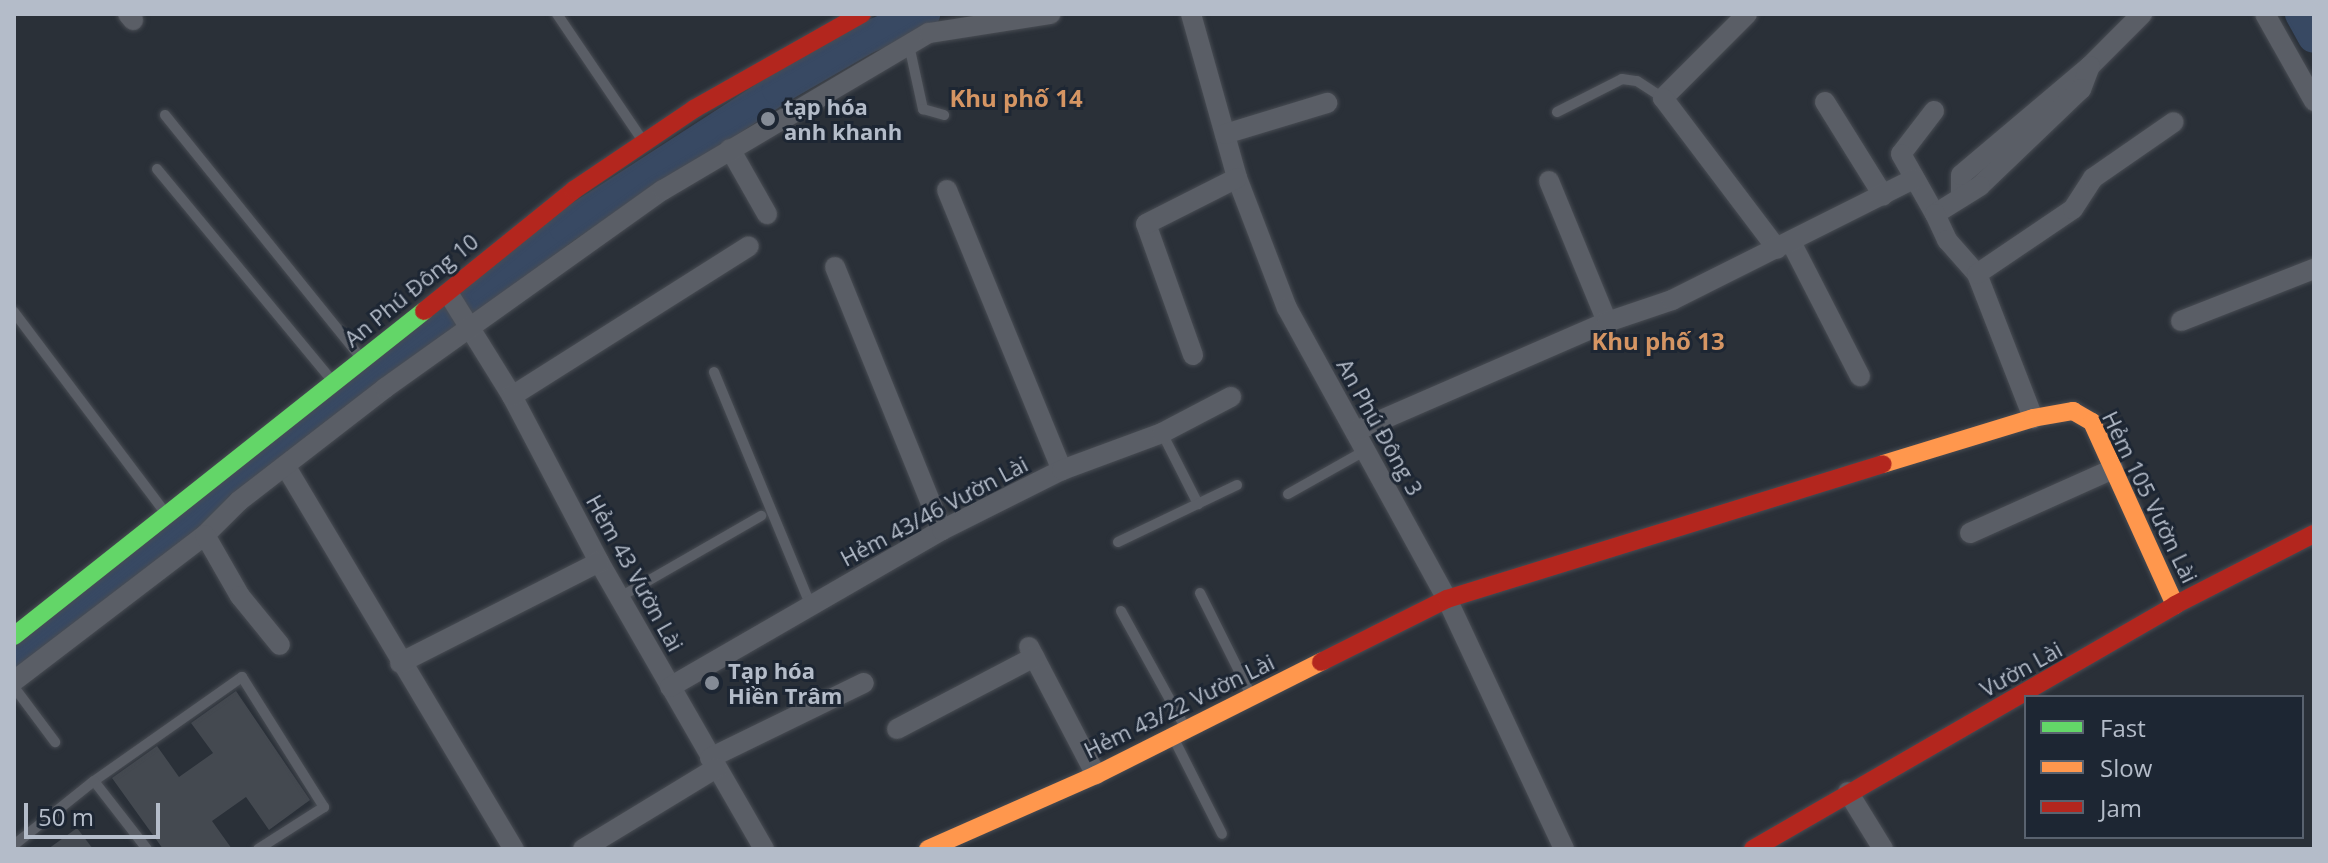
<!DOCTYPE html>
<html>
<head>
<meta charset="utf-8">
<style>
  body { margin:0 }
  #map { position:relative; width:2328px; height:863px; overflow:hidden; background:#2a3038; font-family:"Open Sans",sans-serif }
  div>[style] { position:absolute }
  .river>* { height:32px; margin:-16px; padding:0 16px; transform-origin:16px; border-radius:16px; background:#384963 }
  .building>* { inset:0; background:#444950 }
  .roads { filter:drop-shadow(0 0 2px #484c53) drop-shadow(0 0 2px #484c53) }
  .lane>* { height:10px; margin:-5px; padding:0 5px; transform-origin:5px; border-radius:5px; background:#5a5e66 }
  .street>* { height:20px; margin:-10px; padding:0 10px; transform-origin:10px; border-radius:10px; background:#5a5e66 }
  .fast>* { height:18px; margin:-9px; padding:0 9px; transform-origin:9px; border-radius:9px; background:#63d668 }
  .slow>* { height:18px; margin:-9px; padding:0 9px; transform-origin:9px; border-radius:9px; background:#ff974d }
  .jam>* { height:18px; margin:-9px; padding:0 9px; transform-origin:9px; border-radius:9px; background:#b3261e }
  .dots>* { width:22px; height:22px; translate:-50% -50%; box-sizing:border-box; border:4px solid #1d2633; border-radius:50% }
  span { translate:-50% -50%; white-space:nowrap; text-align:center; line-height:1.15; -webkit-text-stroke:6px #1d2633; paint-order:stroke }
  .poi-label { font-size:22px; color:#b4bcc9; font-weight:700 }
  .left { translate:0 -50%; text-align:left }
  .street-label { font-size:22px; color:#b4bcc9 }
  .neighbourhood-label { font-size:24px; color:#d59563; font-weight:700 }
  .frame { position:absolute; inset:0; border:16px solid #b4bcc9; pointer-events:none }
  .legend { position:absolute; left:2024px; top:695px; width:280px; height:144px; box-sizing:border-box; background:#1d2633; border:2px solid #59626f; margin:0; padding:10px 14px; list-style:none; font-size:24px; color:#b4bcc9 }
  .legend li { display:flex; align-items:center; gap:16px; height:40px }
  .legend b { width:40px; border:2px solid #59626f }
  .scale { position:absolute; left:24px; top:803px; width:136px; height:36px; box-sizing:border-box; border:4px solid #b4bcc9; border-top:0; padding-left:10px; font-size:24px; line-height:28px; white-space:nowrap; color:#b4bcc9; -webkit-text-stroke:6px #1d2633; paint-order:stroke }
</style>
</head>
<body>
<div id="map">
  <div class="river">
    <div style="left:2301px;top:14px;width:26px;rotate:61deg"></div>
    <div style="left:14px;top:658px;width:700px;rotate:-38.03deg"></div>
    <div style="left:565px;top:227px;width:254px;rotate:-32.9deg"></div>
    <div style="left:778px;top:89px;width:102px;rotate:-30.1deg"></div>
    <div style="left:866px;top:38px;width:63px;rotate:-22.5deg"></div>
  </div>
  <div class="building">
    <div style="clip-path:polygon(236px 691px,310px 800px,269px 830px,246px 797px,212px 821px,232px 849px,163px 849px,112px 778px,157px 746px,179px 777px,213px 753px,191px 723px)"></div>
    <div style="clip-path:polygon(77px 828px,93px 849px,48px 849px)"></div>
  </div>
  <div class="roads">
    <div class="lane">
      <div style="left:557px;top:14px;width:153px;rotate:55.9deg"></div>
      <div style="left:909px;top:45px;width:66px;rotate:77.7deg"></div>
      <div style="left:923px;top:109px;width:22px;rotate:16deg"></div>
      <div style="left:1557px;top:112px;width:73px;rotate:-26.9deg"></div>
      <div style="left:1622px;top:79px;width:15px;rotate:8deg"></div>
      <div style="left:1637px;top:81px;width:31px;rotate:33deg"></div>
      <div style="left:165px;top:115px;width:312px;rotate:51.1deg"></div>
      <div style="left:157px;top:169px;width:276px;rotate:50.4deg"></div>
      <div style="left:14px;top:312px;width:256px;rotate:53deg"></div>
      <div style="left:714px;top:372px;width:253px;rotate:67.5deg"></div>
      <div style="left:1162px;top:433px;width:80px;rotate:63.1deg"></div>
      <div style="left:1288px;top:494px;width:90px;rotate:-29.4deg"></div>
      <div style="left:1118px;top:542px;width:132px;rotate:-25.6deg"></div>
      <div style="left:1200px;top:593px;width:114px;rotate:63.4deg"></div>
      <div style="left:620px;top:597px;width:163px;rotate:-29.9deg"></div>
      <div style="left:1121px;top:611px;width:132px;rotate:61.1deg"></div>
      <div style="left:14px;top:687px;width:69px;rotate:53.3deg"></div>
      <div style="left:1175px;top:741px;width:104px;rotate:63.2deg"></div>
      <div style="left:94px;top:781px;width:181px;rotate:-35.1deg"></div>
      <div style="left:242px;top:677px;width:154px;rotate:57.8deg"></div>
      <div style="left:324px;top:807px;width:78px;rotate:147.5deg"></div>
      <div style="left:14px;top:845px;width:102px;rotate:-38.7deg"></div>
      <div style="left:94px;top:781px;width:86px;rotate:52.1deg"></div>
    </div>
    <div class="street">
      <div style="left:128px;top:14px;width:8px;rotate:50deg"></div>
      <div style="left:1191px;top:14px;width:170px;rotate:74.3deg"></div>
      <div style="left:1237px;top:178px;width:139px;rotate:69deg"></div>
      <div style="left:1287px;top:308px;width:332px;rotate:61.2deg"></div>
      <div style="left:1447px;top:599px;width:276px;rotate:64.9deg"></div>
      <div style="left:1747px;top:14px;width:119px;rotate:135deg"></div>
      <div style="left:1663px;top:98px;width:189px;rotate:52.9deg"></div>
      <div style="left:2265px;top:14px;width:100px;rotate:60.6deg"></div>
      <div style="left:2090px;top:66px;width:74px;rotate:-45deg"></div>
      <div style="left:1825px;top:102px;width:110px;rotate:58.1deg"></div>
      <div style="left:1934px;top:111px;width:54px;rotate:127.5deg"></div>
      <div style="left:1901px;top:154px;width:69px;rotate:60.5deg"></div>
      <div style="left:1225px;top:134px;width:107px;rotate:-16.9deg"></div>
      <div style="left:730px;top:149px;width:75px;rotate:60.4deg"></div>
      <div style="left:1549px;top:181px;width:152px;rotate:67.6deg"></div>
      <div style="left:947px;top:190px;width:303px;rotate:67.7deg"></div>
      <div style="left:1961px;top:194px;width:19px;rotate:-90deg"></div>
      <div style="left:1961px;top:175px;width:169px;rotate:-40.2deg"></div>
      <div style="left:2090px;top:66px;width:25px;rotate:111deg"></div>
      <div style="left:2081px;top:89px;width:140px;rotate:136.2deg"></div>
      <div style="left:1980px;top:186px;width:53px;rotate:148.1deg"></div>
      <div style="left:1935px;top:214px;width:29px;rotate:65deg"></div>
      <div style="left:1947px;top:240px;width:45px;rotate:48.6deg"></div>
      <div style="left:1977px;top:274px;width:155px;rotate:68.7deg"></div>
      <div style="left:1791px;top:242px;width:151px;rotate:62.8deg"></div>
      <div style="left:835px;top:267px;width:284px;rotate:67.9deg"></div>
      <div style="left:1977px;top:274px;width:116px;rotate:-34.1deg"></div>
      <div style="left:2073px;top:209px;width:37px;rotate:-57deg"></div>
      <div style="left:2093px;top:178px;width:98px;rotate:-34.7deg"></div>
      <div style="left:450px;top:296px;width:118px;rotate:58.2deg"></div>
      <div style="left:512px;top:396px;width:187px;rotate:62.3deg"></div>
      <div style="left:599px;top:562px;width:331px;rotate:60.1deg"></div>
      <div style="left:2181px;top:321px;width:143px;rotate:-21.4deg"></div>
      <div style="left:1193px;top:355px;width:139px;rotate:-109.7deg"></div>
      <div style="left:1146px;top:224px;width:102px;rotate:-26.8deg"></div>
      <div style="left:512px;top:396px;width:280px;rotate:-32.3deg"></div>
      <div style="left:1356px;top:431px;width:274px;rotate:-23.5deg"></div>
      <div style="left:1607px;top:322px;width:69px;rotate:-18.7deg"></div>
      <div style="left:1672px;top:300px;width:271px;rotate:-26.6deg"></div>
      <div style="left:286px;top:467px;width:445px;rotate:59.2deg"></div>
      <div style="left:1970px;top:533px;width:157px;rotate:-24.1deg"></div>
      <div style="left:205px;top:535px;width:48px;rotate:-45deg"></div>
      <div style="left:239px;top:501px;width:185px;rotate:-37.7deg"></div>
      <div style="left:385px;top:388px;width:341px;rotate:-35.5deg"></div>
      <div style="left:663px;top:190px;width:309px;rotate:-30.6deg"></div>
      <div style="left:929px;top:33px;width:123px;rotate:-8.9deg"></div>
      <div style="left:1029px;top:647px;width:144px;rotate:62.4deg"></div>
      <div style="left:400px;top:663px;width:223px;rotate:-26.9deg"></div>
      <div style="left:14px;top:681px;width:240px;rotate:-37.4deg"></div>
      <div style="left:205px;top:535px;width:70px;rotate:60.2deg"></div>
      <div style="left:240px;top:596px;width:63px;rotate:50.8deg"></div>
      <div style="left:670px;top:687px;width:314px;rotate:-30deg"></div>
      <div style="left:942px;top:530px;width:134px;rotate:-26.6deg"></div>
      <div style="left:1062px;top:470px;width:107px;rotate:-20.3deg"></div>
      <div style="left:1162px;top:433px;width:78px;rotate:-27.6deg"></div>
      <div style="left:897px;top:729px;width:155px;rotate:-27.7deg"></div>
      <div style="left:710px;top:758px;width:171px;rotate:-26deg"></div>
      <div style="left:1848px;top:792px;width:67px;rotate:58.4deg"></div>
      <div style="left:583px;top:849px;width:156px;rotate:-31.3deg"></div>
    </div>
    <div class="fast">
      <div style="left:14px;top:636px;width:523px;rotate:-38.4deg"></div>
    </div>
    <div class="slow">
      <div style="left:1883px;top:464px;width:157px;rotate:-17deg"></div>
      <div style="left:2033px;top:418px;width:41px;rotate:-9.9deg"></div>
      <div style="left:2073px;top:411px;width:22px;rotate:30deg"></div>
      <div style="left:2092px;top:422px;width:201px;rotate:65.6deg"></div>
      <div style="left:928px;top:849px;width:184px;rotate:-23.8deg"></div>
      <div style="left:1096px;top:775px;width:252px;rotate:-26.7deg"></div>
    </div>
    <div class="jam">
      <div style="left:424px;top:311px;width:193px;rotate:-38.9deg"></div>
      <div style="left:574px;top:190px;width:145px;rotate:-34deg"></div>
      <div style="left:694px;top:109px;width:193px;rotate:-29.5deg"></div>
      <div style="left:1321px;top:662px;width:141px;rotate:-26.6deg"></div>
      <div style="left:1447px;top:599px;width:456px;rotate:-17.2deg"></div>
      <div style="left:1753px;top:849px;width:487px;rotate:-30deg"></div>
      <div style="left:2175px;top:605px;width:156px;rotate:-27.1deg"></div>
    </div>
  </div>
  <div class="dots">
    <div style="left:768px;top:119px;background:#848b96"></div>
    <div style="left:712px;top:683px;background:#848b96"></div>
  </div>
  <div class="poi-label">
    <span class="left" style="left:784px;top:119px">tạp hóa<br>anh khanh</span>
    <span class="left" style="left:728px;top:683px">Tạp hóa<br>Hiền Trâm</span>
  </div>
  <div class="street-label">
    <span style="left:411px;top:290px;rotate:-39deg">An Phú Đông 10</span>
    <span style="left:1380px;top:427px;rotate:61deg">An Phú Đông 3</span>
    <span style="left:2150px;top:497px;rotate:64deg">Hẻm 105 Vườn Lài</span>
    <span style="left:934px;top:511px;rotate:-28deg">Hẻm 43/46 Vườn Lài</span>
    <span style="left:635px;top:573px;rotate:61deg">Hẻm 43 Vườn Lài</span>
    <span style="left:2021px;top:669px;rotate:-29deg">Vườn Lài</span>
    <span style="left:1179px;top:706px;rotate:-26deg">Hẻm 43/22 Vườn Lài</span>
  </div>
  <div class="neighbourhood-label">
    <span style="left:1016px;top:98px">Khu phố 14</span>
    <span style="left:1658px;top:341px">Khu phố 13</span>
  </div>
  <div class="frame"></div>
  <ul class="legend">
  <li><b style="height:10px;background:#63d668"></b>Fast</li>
  <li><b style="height:10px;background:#ff974d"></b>Slow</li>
  <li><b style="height:10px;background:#b3261e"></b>Jam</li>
  </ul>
  <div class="scale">50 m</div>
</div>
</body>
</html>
